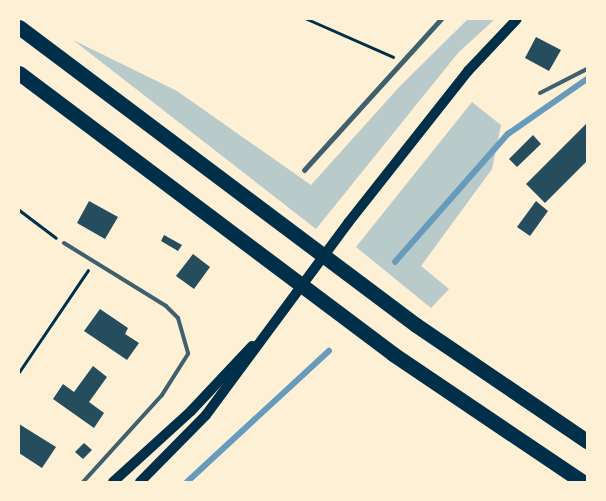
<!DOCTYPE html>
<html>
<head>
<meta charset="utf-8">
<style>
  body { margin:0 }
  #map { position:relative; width:606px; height:501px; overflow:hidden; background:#fdf0d5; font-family:"Open Sans",sans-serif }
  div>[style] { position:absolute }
  .green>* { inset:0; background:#b9caca }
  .stream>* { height:5.5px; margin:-2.75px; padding:0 2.75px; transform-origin:2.75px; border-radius:2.75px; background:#669bbc }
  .building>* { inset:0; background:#264d5e }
  .path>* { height:3px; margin:-1.5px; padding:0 1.5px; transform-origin:1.5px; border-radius:1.5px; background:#003049 }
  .service>* { height:4px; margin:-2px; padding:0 2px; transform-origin:2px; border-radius:2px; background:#3f606c }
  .minor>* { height:5px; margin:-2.5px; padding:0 2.5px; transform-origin:2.5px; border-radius:2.5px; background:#3f606c }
  .secondary>* { height:10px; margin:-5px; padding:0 5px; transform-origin:5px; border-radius:5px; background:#003049 }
  .motorway>* { height:15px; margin:-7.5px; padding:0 7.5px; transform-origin:7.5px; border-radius:7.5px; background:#003049 }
  span { translate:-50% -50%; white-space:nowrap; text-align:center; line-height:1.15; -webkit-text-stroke:4.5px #fdf0d5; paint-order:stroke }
  .frame { position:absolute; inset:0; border:20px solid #fdf0d5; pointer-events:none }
</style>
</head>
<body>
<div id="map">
  <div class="green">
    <div style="clip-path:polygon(468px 19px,495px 19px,458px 53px,316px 229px,73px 40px,177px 91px,311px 185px,400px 86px)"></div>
    <div style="clip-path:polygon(472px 102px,501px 125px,492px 169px,421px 266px,449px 289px,431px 308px,356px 247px)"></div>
  </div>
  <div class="stream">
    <div style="left:395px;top:262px;width:171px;rotate:-48.6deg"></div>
    <div style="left:508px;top:134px;width:96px;rotate:-34.8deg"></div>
    <div style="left:187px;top:482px;width:193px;rotate:-42.7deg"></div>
  </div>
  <div class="building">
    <div style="clip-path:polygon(536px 37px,561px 50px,549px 71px,525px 58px)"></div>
    <div style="clip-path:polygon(587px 123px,587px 161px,545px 203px,526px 184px)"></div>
    <div style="clip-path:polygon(533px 135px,541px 144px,517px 167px,509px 159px)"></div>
    <div style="clip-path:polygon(89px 201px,118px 217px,105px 239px,77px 223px)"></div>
    <div style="clip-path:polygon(536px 201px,548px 211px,530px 236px,517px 227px)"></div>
    <div style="clip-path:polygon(164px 235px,182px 245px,178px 251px,161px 241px)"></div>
    <div style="clip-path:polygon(193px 254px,210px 267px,194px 289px,176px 276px)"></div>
    <div style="clip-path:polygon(100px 309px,128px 328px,125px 334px,139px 343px,127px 360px,84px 331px)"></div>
    <div style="clip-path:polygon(93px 366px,107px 377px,89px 402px,104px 413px,94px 428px,53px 399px,63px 384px,74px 392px)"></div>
    <div style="clip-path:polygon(19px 424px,56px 447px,42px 468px,19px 453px)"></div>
    <div style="clip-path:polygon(84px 443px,92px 450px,83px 459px,75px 452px)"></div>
  </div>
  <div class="path">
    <div style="left:307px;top:19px;width:94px;rotate:23.8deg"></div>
    <div style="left:19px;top:210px;width:46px;rotate:37.1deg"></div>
    <div style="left:19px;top:372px;width:123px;rotate:-55.9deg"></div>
  </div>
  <div class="service">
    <div style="left:540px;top:93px;width:53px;rotate:-27.1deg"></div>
    <div style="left:64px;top:243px;width:120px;rotate:31.7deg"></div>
    <div style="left:166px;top:306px;width:17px;rotate:45deg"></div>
    <div style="left:178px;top:318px;width:37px;rotate:74deg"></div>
    <div style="left:188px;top:354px;width:49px;rotate:122.4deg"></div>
    <div style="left:162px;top:395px;width:118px;rotate:132.2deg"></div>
  </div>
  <div class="minor">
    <div style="left:304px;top:170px;width:204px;rotate:-47.8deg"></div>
  </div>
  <div class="secondary">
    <div style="left:113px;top:482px;width:105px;rotate:-42.3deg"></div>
    <div style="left:191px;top:411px;width:89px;rotate:-46.8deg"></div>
    <div style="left:140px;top:482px;width:94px;rotate:-45.4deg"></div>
    <div style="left:206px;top:415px;width:239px;rotate:-53.5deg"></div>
    <div style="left:348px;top:223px;width:194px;rotate:-51.7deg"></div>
    <div style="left:468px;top:71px;width:71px;rotate:-46.7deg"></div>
  </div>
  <div class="motorway">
    <div style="left:19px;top:27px;width:496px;rotate:36.9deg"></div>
    <div style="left:416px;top:325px;width:207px;rotate:34.2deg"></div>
    <div style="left:19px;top:73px;width:468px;rotate:36.9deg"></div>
    <div style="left:393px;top:354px;width:229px;rotate:34deg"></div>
  </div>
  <div class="frame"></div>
</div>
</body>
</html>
